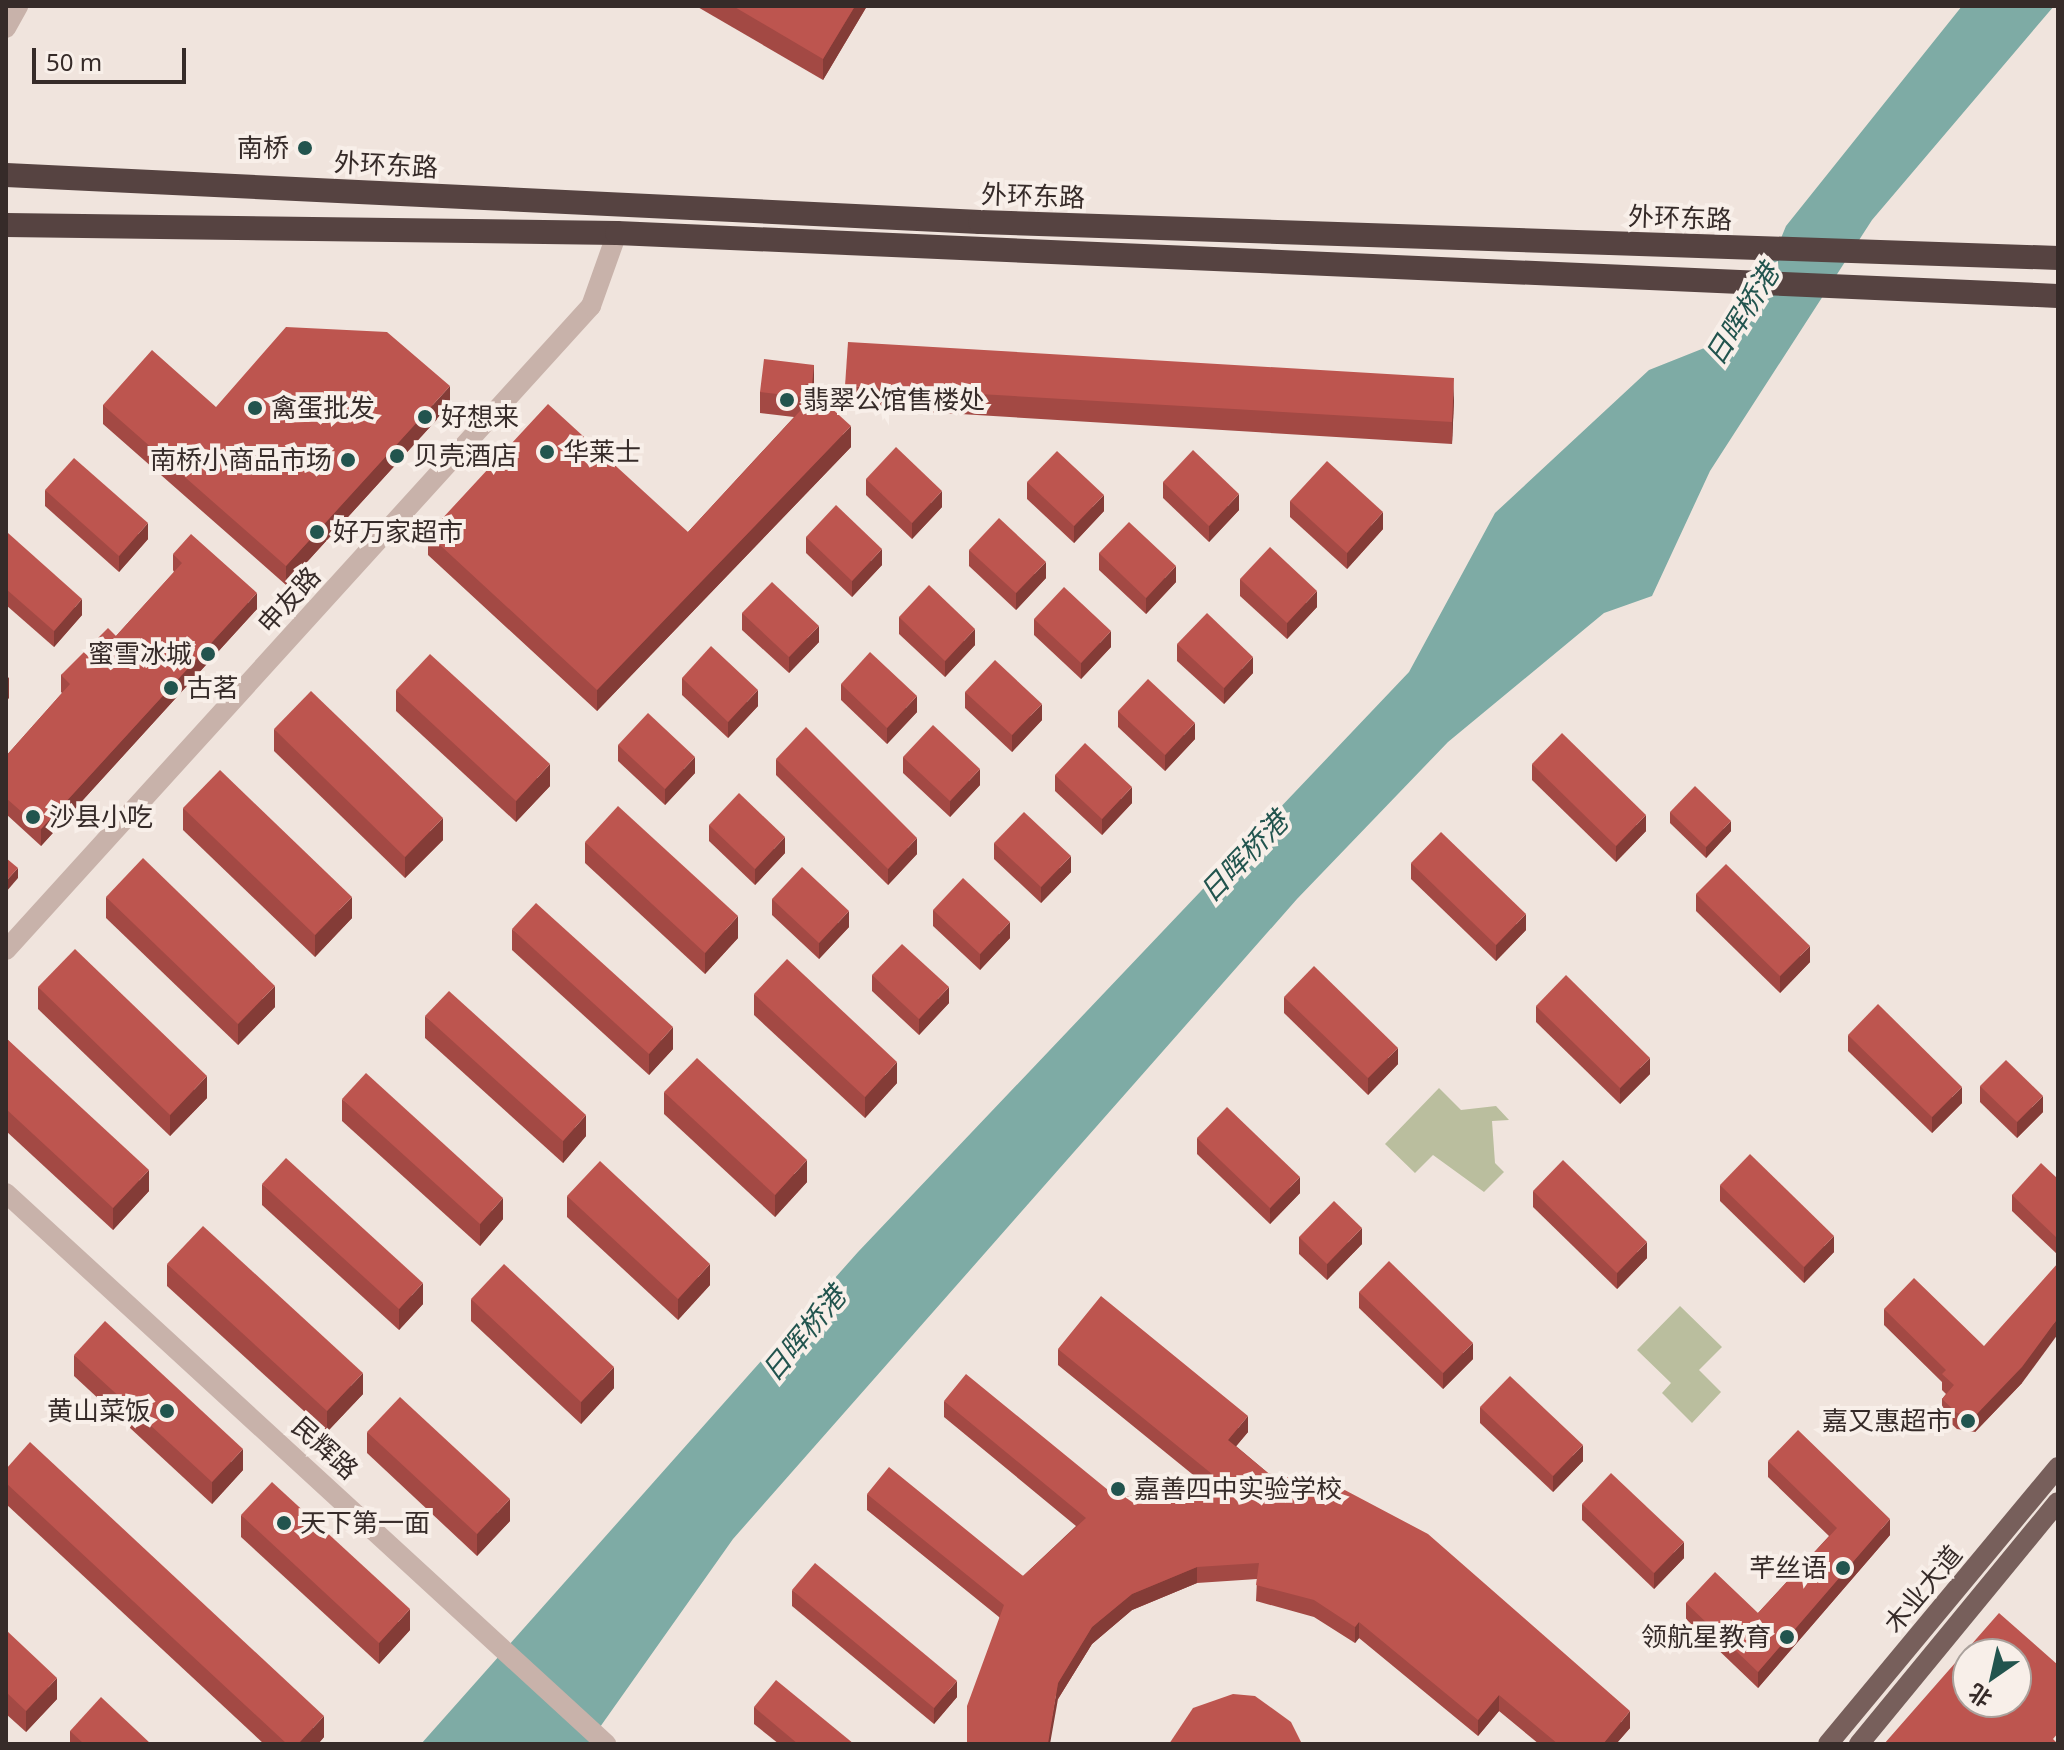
<!DOCTYPE html>
<html>
<head>
<meta charset="utf-8">
<style>
  body { margin:0 }
  #map { position:relative; width:2064px; height:1750px; overflow:hidden; background:#f0e4dd; font-family:"Noto Sans","Noto Sans SC",sans-serif }
  div>[style] { position:absolute }
  .green>* { inset:0; background:#babe9e }
  .water>* { inset:0; background:#7eaba5 }
  .minor>* { height:20px; margin:-10px; padding:0 10px; transform-origin:10px; border-radius:10px; background:#c8b2aa }
  .major>* { height:20px; margin:-10px; padding:0 10px; transform-origin:10px; border-radius:10px; background:#775f5b }
  .highway>* { height:24px; margin:-12px; padding:0 12px; transform-origin:12px; border-radius:12px; background:#564341 }
  .wall>* { inset:0; background:#a34944 }
  .shaded-wall>* { inset:0; background:#843c37 }
  .building>* { inset:0; background:#bd554f }
  .dots>* { width:22px; height:22px; translate:-50% -50%; box-sizing:border-box; border:4px solid #f8efe9; border-radius:50% }
  span { translate:-50% -50%; white-space:nowrap; text-align:center; line-height:1.15; -webkit-text-stroke:8px #f8efe9; paint-order:stroke }
  .poi-label { font-size:26px; color:#362b29 }
  .right { translate:-100% -50%; text-align:right }
  .left { translate:0 -50%; text-align:left }
  .street-label { font-size:26px; color:#362b29 }
  .water-label { font-size:28px; color:#22544e; font-style:italic }
  .frame { position:absolute; inset:0; border:8px solid #362b29; pointer-events:none }
  .north { position:absolute; left:1952px; top:1638px; width:80px; height:80px; box-sizing:border-box; background:#f8efe9; border:2px solid #aaa19c; border-radius:50%; rotate:214deg; font-size:22px; font-weight:700; line-height:32px; text-align:center; color:#362b29 }
  .north::after { content:''; display:block; margin:auto; width:28px; height:36px; background:#22544e; clip-path:polygon(50% 0,100% 100%,50% 72%,0 100%) }
  .scale { position:absolute; left:32px; top:48px; width:154px; height:36px; box-sizing:border-box; border:4px solid #362b29; border-top:0; padding-left:10px; font-size:24px; line-height:28px; white-space:nowrap; color:#362b29; -webkit-text-stroke:6px #f8efe9; paint-order:stroke }
</style>
</head>
<body>
<div id="map">
  <div class="green">
    <div style="clip-path:polygon(1439px 1088px,1461px 1110px,1496px 1106px,1509px 1120px,1492px 1121px,1495px 1163px,1504px 1172px,1484px 1192px,1433px 1155px,1415px 1173px,1385px 1144px)"></div>
    <div style="clip-path:polygon(1680px 1306px,1722px 1347px,1699px 1370px,1721px 1392px,1692px 1423px,1662px 1393px,1671px 1383px,1637px 1350px)"></div>
  </div>
  <div class="water">
    <div style="clip-path:polygon(1962px 6px,2054px 6px,1872px 220px,1710px 471px,1652px 596px,1604px 613px,1448px 742px,1297px 899px,733px 1539px,588px 1744px,421px 1744px,858px 1252px,1409px 672px,1495px 513px,1649px 370px,1742px 333px,1786px 226px)"></div>
  </div>
  <div class="minor">
    <div style="left:6px;top:28px;width:25px;rotate:-61deg"></div>
    <div style="left:6px;top:950px;width:870px;rotate:-47.75deg"></div>
    <div style="left:591px;top:306px;width:77px;rotate:-70.4deg"></div>
    <div style="left:6px;top:1193px;width:815px;rotate:42.56deg"></div>
  </div>
  <div class="major">
    <div style="left:1828px;top:1744px;width:360px;rotate:-50.3deg"></div>
    <div style="left:1859px;top:1744px;width:313px;rotate:-50.6deg"></div>
  </div>
  <div class="highway">
    <div style="left:6px;top:175px;width:975px;rotate:2.76deg"></div>
    <div style="left:980px;top:222px;width:1079px;rotate:1.91deg"></div>
    <div style="left:6px;top:225px;width:611px;rotate:0.75deg"></div>
    <div style="left:617px;top:233px;width:1442px;rotate:2.5deg"></div>
  </div>
  <div class="wall">
    <div style="clip-path:polygon(696px 6px,867px 6px,823px 80px)"></div>
    <div style="clip-path:polygon(814px 365px,814px 392px,851px 447px,597px 711px,428px 555px,428px 534px,688px 532px,794px 417px,760px 413px,760px 392px)"></div>
    <div style="clip-path:polygon(845px 386px,1454px 400px,1452px 444px,845px 407px)"></div>
    <div style="clip-path:polygon(103px 405px,216px 407px,450px 405px,286px 585px,103px 424px)"></div>
    <div style="clip-path:polygon(866px 479px,942px 507px,912px 539px,866px 495px)"></div>
    <div style="clip-path:polygon(1027px 482px,1104px 511px,1074px 543px,1027px 499px)"></div>
    <div style="clip-path:polygon(1163px 482px,1239px 510px,1209px 542px,1163px 498px)"></div>
    <div style="clip-path:polygon(45px 490px,148px 539px,119px 572px,45px 506px)"></div>
    <div style="clip-path:polygon(1290px 501px,1383px 529px,1347px 569px,1290px 517px)"></div>
    <div style="clip-path:polygon(6px 536px,82px 615px,54px 647px,6px 605px)"></div>
    <div style="clip-path:polygon(806px 537px,882px 565px,852px 597px,806px 553px)"></div>
    <div style="clip-path:polygon(969px 550px,1046px 578px,1016px 610px,969px 566px)"></div>
    <div style="clip-path:polygon(1099px 553px,1176px 582px,1146px 614px,1099px 570px)"></div>
    <div style="clip-path:polygon(173px 554px,257px 609px,41px 846px,6px 814px,6px 756px,62px 693px,61px 692px,61px 675px,116px 636px,174px 572px,173px 570px)"></div>
    <div style="clip-path:polygon(1240px 579px,1317px 607px,1287px 639px,1240px 596px)"></div>
    <div style="clip-path:polygon(742px 613px,819px 642px,789px 673px,742px 630px)"></div>
    <div style="clip-path:polygon(899px 617px,975px 645px,945px 677px,899px 634px)"></div>
    <div style="clip-path:polygon(1034px 619px,1111px 647px,1081px 679px,1034px 635px)"></div>
    <div style="clip-path:polygon(1177px 644px,1253px 673px,1224px 704px,1177px 661px)"></div>
    <div style="clip-path:polygon(682px 678px,758px 706px,728px 738px,682px 695px)"></div>
    <div style="clip-path:polygon(841px 684px,917px 712px,887px 744px,841px 700px)"></div>
    <div style="clip-path:polygon(396px 690px,550px 786px,516px 822px,396px 711px)"></div>
    <div style="clip-path:polygon(965px 692px,1042px 720px,1012px 752px,965px 708px)"></div>
    <div style="clip-path:polygon(1118px 711px,1195px 739px,1165px 771px,1118px 727px)"></div>
    <div style="clip-path:polygon(274px 729px,443px 840px,405px 878px,274px 751px)"></div>
    <div style="clip-path:polygon(618px 745px,695px 773px,665px 805px,618px 761px)"></div>
    <div style="clip-path:polygon(903px 757px,980px 785px,950px 817px,903px 773px)"></div>
    <div style="clip-path:polygon(776px 759px,917px 854px,888px 885px,776px 775px)"></div>
    <div style="clip-path:polygon(1532px 764px,1646px 831px,1616px 862px,1532px 780px)"></div>
    <div style="clip-path:polygon(1055px 775px,1132px 803px,1102px 835px,1055px 791px)"></div>
    <div style="clip-path:polygon(183px 808px,352px 918px,315px 957px,183px 830px)"></div>
    <div style="clip-path:polygon(1670px 812px,1731px 831px,1706px 858px,1670px 823px)"></div>
    <div style="clip-path:polygon(709px 825px,785px 853px,755px 885px,709px 841px)"></div>
    <div style="clip-path:polygon(585px 842px,738px 938px,705px 974px,585px 863px)"></div>
    <div style="clip-path:polygon(994px 843px,1071px 872px,1041px 903px,994px 859px)"></div>
    <div style="clip-path:polygon(1411px 863px,1526px 930px,1496px 961px,1411px 879px)"></div>
    <div style="clip-path:polygon(1696px 894px,1810px 962px,1780px 993px,1696px 911px)"></div>
    <div style="clip-path:polygon(106px 897px,275px 1007px,238px 1045px,106px 918px)"></div>
    <div style="clip-path:polygon(772px 899px,849px 927px,819px 959px,772px 915px)"></div>
    <div style="clip-path:polygon(933px 910px,1010px 938px,980px 970px,933px 926px)"></div>
    <div style="clip-path:polygon(512px 929px,673px 1049px,649px 1075px,512px 950px)"></div>
    <div style="clip-path:polygon(872px 975px,949px 1003px,919px 1035px,872px 991px)"></div>
    <div style="clip-path:polygon(38px 987px,207px 1098px,170px 1136px,38px 1009px)"></div>
    <div style="clip-path:polygon(754px 994px,897px 1083px,865px 1118px,754px 1015px)"></div>
    <div style="clip-path:polygon(1284px 997px,1398px 1064px,1368px 1095px,1284px 1013px)"></div>
    <div style="clip-path:polygon(1536px 1006px,1650px 1074px,1620px 1104px,1536px 1022px)"></div>
    <div style="clip-path:polygon(425px 1016px,586px 1136px,563px 1163px,425px 1038px)"></div>
    <div style="clip-path:polygon(1848px 1035px,1962px 1103px,1932px 1133px,1848px 1051px)"></div>
    <div style="clip-path:polygon(6px 1038px,149px 1191px,113px 1230px,6px 1131px)"></div>
    <div style="clip-path:polygon(1980px 1086px,2043px 1112px,2017px 1138px,1980px 1102px)"></div>
    <div style="clip-path:polygon(664px 1092px,807px 1182px,775px 1217px,664px 1114px)"></div>
    <div style="clip-path:polygon(342px 1099px,503px 1219px,480px 1246px,342px 1121px)"></div>
    <div style="clip-path:polygon(1197px 1138px,1300px 1193px,1270px 1224px,1197px 1154px)"></div>
    <div style="clip-path:polygon(2058px 1179px,2058px 1255px,2012px 1211px,2012px 1195px)"></div>
    <div style="clip-path:polygon(262px 1184px,423px 1304px,399px 1330px,262px 1205px)"></div>
    <div style="clip-path:polygon(1720px 1185px,1834px 1252px,1804px 1283px,1720px 1201px)"></div>
    <div style="clip-path:polygon(1533px 1191px,1647px 1258px,1617px 1289px,1533px 1207px)"></div>
    <div style="clip-path:polygon(567px 1196px,710px 1285px,678px 1320px,567px 1217px)"></div>
    <div style="clip-path:polygon(1299px 1237px,1362px 1244px,1327px 1280px,1299px 1254px)"></div>
    <div style="clip-path:polygon(167px 1264px,363px 1394px,327px 1432px,167px 1286px)"></div>
    <div style="clip-path:polygon(1359px 1292px,1473px 1359px,1443px 1389px,1359px 1308px)"></div>
    <div style="clip-path:polygon(471px 1299px,614px 1388px,581px 1424px,471px 1321px)"></div>
    <div style="clip-path:polygon(1884px 1309px,2022px 1383px,1975px 1432px,1957px 1429px,1942px 1415px,1942px 1399px,1946px 1394px,1942px 1390px,1942px 1382px,1884px 1325px)"></div>
    <div style="clip-path:polygon(1058px 1349px,1248px 1432px,1236px 1446px,1268px 1473px,1630px 1728px,1616px 1744px,1539px 1744px,1499px 1711px,1478px 1736px,1359px 1638px,1355px 1643px,1314px 1617px,1256px 1601px,1257px 1579px,1197px 1583px,1132px 1610px,1092px 1644px,1058px 1699px,999px 1617px,867px 1510px,867px 1494px,1023px 1576px,1076px 1526px,944px 1417px,944px 1401px,1119px 1499px,1197px 1478px,1058px 1365px)"></div>
    <div style="clip-path:polygon(74px 1355px,243px 1470px,212px 1504px,74px 1376px)"></div>
    <div style="clip-path:polygon(1480px 1407px,1583px 1461px,1553px 1492px,1480px 1423px)"></div>
    <div style="clip-path:polygon(367px 1432px,510px 1521px,477px 1556px,367px 1453px)"></div>
    <div style="clip-path:polygon(1768px 1461px,1890px 1535px,1758px 1688px,1686px 1619px,1686px 1603px,1758px 1613px,1829px 1536px,1768px 1477px)"></div>
    <div style="clip-path:polygon(6px 1469px,324px 1737px,318px 1744px,264px 1744px,6px 1504px)"></div>
    <div style="clip-path:polygon(1582px 1504px,1684px 1558px,1654px 1589px,1582px 1520px)"></div>
    <div style="clip-path:polygon(241px 1515px,410px 1630px,379px 1664px,241px 1537px)"></div>
    <div style="clip-path:polygon(792px 1590px,957px 1697px,934px 1724px,792px 1606px)"></div>
    <div style="clip-path:polygon(6px 1630px,57px 1699px,26px 1732px,6px 1714px)"></div>
    <div style="clip-path:polygon(754px 1707px,854px 1744px,779px 1744px,754px 1724px)"></div>
    <div style="clip-path:polygon(70px 1731px,151px 1744px,70px 1744px)"></div>
  </div>
  <div class="shaded-wall">
    <div style="clip-path:polygon(855px 6px,867px 6px,823px 80px,823px 59px)"></div>
    <div style="clip-path:polygon(814px 365px,814px 386px,812px 405px,812px 384px)"></div>
    <div style="clip-path:polygon(1454px 378px,1454px 400px,1452px 444px,1452px 422px)"></div>
    <div style="clip-path:polygon(450px 386px,450px 405px,286px 585px,286px 566px)"></div>
    <div style="clip-path:polygon(851px 426px,851px 447px,597px 711px,597px 690px)"></div>
    <div style="clip-path:polygon(942px 491px,942px 507px,912px 539px,912px 523px)"></div>
    <div style="clip-path:polygon(1239px 494px,1239px 510px,1209px 542px,1209px 526px)"></div>
    <div style="clip-path:polygon(1104px 495px,1104px 511px,1074px 543px,1074px 526px)"></div>
    <div style="clip-path:polygon(1383px 512px,1383px 529px,1347px 569px,1347px 553px)"></div>
    <div style="clip-path:polygon(148px 523px,148px 539px,119px 572px,119px 556px)"></div>
    <div style="clip-path:polygon(882px 549px,882px 565px,852px 597px,852px 581px)"></div>
    <div style="clip-path:polygon(1046px 562px,1046px 578px,1016px 610px,1016px 593px)"></div>
    <div style="clip-path:polygon(1176px 566px,1176px 582px,1146px 614px,1146px 598px)"></div>
    <div style="clip-path:polygon(1317px 591px,1317px 607px,1287px 639px,1287px 623px)"></div>
    <div style="clip-path:polygon(257px 593px,257px 609px,41px 846px,41px 829px)"></div>
    <div style="clip-path:polygon(82px 599px,82px 615px,54px 647px,54px 631px)"></div>
    <div style="clip-path:polygon(819px 626px,819px 642px,789px 673px,789px 657px)"></div>
    <div style="clip-path:polygon(975px 629px,975px 645px,945px 677px,945px 661px)"></div>
    <div style="clip-path:polygon(1111px 631px,1111px 647px,1081px 679px,1081px 663px)"></div>
    <div style="clip-path:polygon(1253px 657px,1253px 673px,1224px 704px,1224px 688px)"></div>
    <div style="clip-path:polygon(9px 677px,9px 698px,6px 702px,6px 681px)"></div>
    <div style="clip-path:polygon(758px 690px,758px 706px,728px 738px,728px 722px)"></div>
    <div style="clip-path:polygon(917px 696px,917px 712px,887px 744px,887px 728px)"></div>
    <div style="clip-path:polygon(1042px 704px,1042px 720px,1012px 752px,1012px 735px)"></div>
    <div style="clip-path:polygon(1195px 723px,1195px 739px,1165px 771px,1165px 755px)"></div>
    <div style="clip-path:polygon(695px 757px,695px 773px,665px 805px,665px 789px)"></div>
    <div style="clip-path:polygon(550px 764px,550px 786px,516px 822px,516px 801px)"></div>
    <div style="clip-path:polygon(980px 769px,980px 785px,950px 817px,950px 801px)"></div>
    <div style="clip-path:polygon(1132px 787px,1132px 803px,1102px 835px,1102px 819px)"></div>
    <div style="clip-path:polygon(1646px 815px,1646px 831px,1616px 862px,1616px 846px)"></div>
    <div style="clip-path:polygon(443px 818px,443px 840px,405px 878px,405px 857px)"></div>
    <div style="clip-path:polygon(1731px 821px,1731px 831px,1706px 858px,1706px 847px)"></div>
    <div style="clip-path:polygon(785px 837px,785px 853px,755px 885px,755px 869px)"></div>
    <div style="clip-path:polygon(917px 838px,917px 854px,888px 885px,888px 869px)"></div>
    <div style="clip-path:polygon(1071px 856px,1071px 872px,1041px 903px,1041px 887px)"></div>
    <div style="clip-path:polygon(18px 868px,18px 878px,6px 892px,6px 881px)"></div>
    <div style="clip-path:polygon(352px 897px,352px 918px,315px 957px,315px 935px)"></div>
    <div style="clip-path:polygon(849px 911px,849px 927px,819px 959px,819px 943px)"></div>
    <div style="clip-path:polygon(1526px 914px,1526px 930px,1496px 961px,1496px 945px)"></div>
    <div style="clip-path:polygon(738px 916px,738px 938px,705px 974px,705px 953px)"></div>
    <div style="clip-path:polygon(1010px 922px,1010px 938px,980px 970px,980px 954px)"></div>
    <div style="clip-path:polygon(1810px 946px,1810px 962px,1780px 993px,1780px 976px)"></div>
    <div style="clip-path:polygon(275px 986px,275px 1007px,238px 1045px,238px 1024px)"></div>
    <div style="clip-path:polygon(949px 987px,949px 1003px,919px 1035px,919px 1019px)"></div>
    <div style="clip-path:polygon(673px 1027px,673px 1049px,649px 1075px,649px 1054px)"></div>
    <div style="clip-path:polygon(1398px 1048px,1398px 1064px,1368px 1095px,1368px 1078px)"></div>
    <div style="clip-path:polygon(1650px 1058px,1650px 1074px,1620px 1104px,1620px 1088px)"></div>
    <div style="clip-path:polygon(897px 1062px,897px 1083px,865px 1118px,865px 1097px)"></div>
    <div style="clip-path:polygon(207px 1076px,207px 1098px,170px 1136px,170px 1115px)"></div>
    <div style="clip-path:polygon(1962px 1087px,1962px 1103px,1932px 1133px,1932px 1117px)"></div>
    <div style="clip-path:polygon(2043px 1096px,2043px 1112px,2017px 1138px,2017px 1122px)"></div>
    <div style="clip-path:polygon(586px 1115px,586px 1136px,563px 1163px,563px 1141px)"></div>
    <div style="clip-path:polygon(807px 1160px,807px 1182px,775px 1217px,775px 1195px)"></div>
    <div style="clip-path:polygon(149px 1170px,149px 1191px,113px 1230px,113px 1208px)"></div>
    <div style="clip-path:polygon(1300px 1177px,1300px 1193px,1270px 1224px,1270px 1208px)"></div>
    <div style="clip-path:polygon(503px 1198px,503px 1219px,480px 1246px,480px 1224px)"></div>
    <div style="clip-path:polygon(1362px 1228px,1362px 1244px,1327px 1280px,1327px 1264px)"></div>
    <div style="clip-path:polygon(1834px 1236px,1834px 1252px,1804px 1283px,1804px 1267px)"></div>
    <div style="clip-path:polygon(1647px 1242px,1647px 1258px,1617px 1289px,1617px 1273px)"></div>
    <div style="clip-path:polygon(710px 1264px,710px 1285px,678px 1320px,678px 1299px)"></div>
    <div style="clip-path:polygon(423px 1283px,423px 1304px,399px 1330px,399px 1309px)"></div>
    <div style="clip-path:polygon(2058px 1318px,2058px 1334px,2022px 1383px,1975px 1432px,1975px 1416px)"></div>
    <div style="clip-path:polygon(1473px 1343px,1473px 1359px,1443px 1389px,1443px 1373px)"></div>
    <div style="clip-path:polygon(614px 1367px,614px 1388px,581px 1424px,581px 1402px)"></div>
    <div style="clip-path:polygon(363px 1373px,363px 1394px,327px 1432px,327px 1411px)"></div>
    <div style="clip-path:polygon(1248px 1416px,1248px 1432px,1228px 1456px,1228px 1440px)"></div>
    <div style="clip-path:polygon(1583px 1445px,1583px 1461px,1553px 1492px,1553px 1476px)"></div>
    <div style="clip-path:polygon(243px 1449px,243px 1470px,212px 1504px,212px 1482px)"></div>
    <div style="clip-path:polygon(510px 1499px,510px 1521px,477px 1556px,477px 1534px)"></div>
    <div style="clip-path:polygon(1890px 1519px,1890px 1535px,1758px 1688px,1758px 1672px)"></div>
    <div style="clip-path:polygon(1684px 1542px,1684px 1558px,1654px 1589px,1654px 1573px)"></div>
    <div style="clip-path:polygon(1197px 1567px,1197px 1583px,1132px 1610px,1092px 1644px,1058px 1699px,1050px 1744px,1047px 1744px,1058px 1683px,1092px 1627px,1132px 1594px)"></div>
    <div style="clip-path:polygon(410px 1609px,410px 1630px,379px 1664px,379px 1643px)"></div>
    <div style="clip-path:polygon(1359px 1622px,1359px 1638px,1355px 1643px,1355px 1627px)"></div>
    <div style="clip-path:polygon(57px 1678px,57px 1699px,26px 1732px,26px 1711px)"></div>
    <div style="clip-path:polygon(957px 1681px,957px 1697px,934px 1724px,934px 1708px)"></div>
    <div style="clip-path:polygon(1499px 1695px,1499px 1711px,1478px 1736px,1478px 1720px)"></div>
    <div style="clip-path:polygon(1630px 1711px,1630px 1728px,1616px 1744px,1603px 1744px)"></div>
    <div style="clip-path:polygon(324px 1716px,324px 1737px,318px 1744px,298px 1744px)"></div>
  </div>
  <div class="building">
    <div style="clip-path:polygon(733px 6px,855px 6px,823px 59px)"></div>
    <div style="clip-path:polygon(286px 327px,387px 332px,450px 386px,286px 566px,103px 405px,152px 350px,216px 407px)"></div>
    <div style="clip-path:polygon(848px 342px,1454px 378px,1452px 422px,845px 386px)"></div>
    <div style="clip-path:polygon(764px 359px,814px 365px,812px 384px,805px 384px,851px 426px,597px 690px,428px 534px,548px 404px,688px 532px,812px 398px,760px 392px)"></div>
    <div style="clip-path:polygon(896px 447px,942px 491px,912px 523px,866px 479px)"></div>
    <div style="clip-path:polygon(1193px 450px,1239px 494px,1209px 526px,1163px 482px)"></div>
    <div style="clip-path:polygon(1057px 451px,1104px 495px,1074px 526px,1027px 482px)"></div>
    <div style="clip-path:polygon(74px 458px,148px 523px,119px 556px,45px 490px)"></div>
    <div style="clip-path:polygon(1327px 461px,1383px 512px,1347px 553px,1290px 501px)"></div>
    <div style="clip-path:polygon(836px 505px,882px 549px,852px 581px,806px 537px)"></div>
    <div style="clip-path:polygon(999px 518px,1046px 562px,1016px 593px,969px 550px)"></div>
    <div style="clip-path:polygon(1129px 522px,1176px 566px,1146px 598px,1099px 553px)"></div>
    <div style="clip-path:polygon(8px 533px,82px 599px,54px 631px,6px 589px,6px 536px)"></div>
    <div style="clip-path:polygon(191px 534px,257px 593px,41px 829px,6px 798px,6px 756px,70px 684px,61px 675px,108px 628px,116px 636px,182px 563px,173px 554px)"></div>
    <div style="clip-path:polygon(1270px 547px,1317px 591px,1287px 623px,1240px 579px)"></div>
    <div style="clip-path:polygon(772px 582px,819px 626px,789px 657px,742px 613px)"></div>
    <div style="clip-path:polygon(929px 585px,975px 629px,945px 661px,899px 617px)"></div>
    <div style="clip-path:polygon(1064px 587px,1111px 631px,1081px 663px,1034px 619px)"></div>
    <div style="clip-path:polygon(1207px 613px,1253px 657px,1224px 688px,1177px 644px)"></div>
    <div style="clip-path:polygon(711px 646px,758px 690px,728px 722px,682px 678px)"></div>
    <div style="clip-path:polygon(870px 652px,917px 696px,887px 728px,841px 684px)"></div>
    <div style="clip-path:polygon(430px 654px,550px 764px,516px 801px,396px 690px)"></div>
    <div style="clip-path:polygon(995px 660px,1042px 704px,1012px 735px,965px 692px)"></div>
    <div style="clip-path:polygon(1148px 679px,1195px 723px,1165px 755px,1118px 711px)"></div>
    <div style="clip-path:polygon(311px 691px,443px 818px,405px 857px,274px 729px)"></div>
    <div style="clip-path:polygon(648px 713px,695px 757px,665px 789px,618px 745px)"></div>
    <div style="clip-path:polygon(933px 725px,980px 769px,950px 801px,903px 757px)"></div>
    <div style="clip-path:polygon(806px 727px,917px 838px,888px 869px,776px 759px)"></div>
    <div style="clip-path:polygon(1562px 733px,1646px 815px,1616px 846px,1532px 764px)"></div>
    <div style="clip-path:polygon(1085px 743px,1132px 787px,1102px 819px,1055px 775px)"></div>
    <div style="clip-path:polygon(220px 770px,352px 897px,315px 935px,183px 808px)"></div>
    <div style="clip-path:polygon(1695px 786px,1731px 821px,1706px 847px,1670px 812px)"></div>
    <div style="clip-path:polygon(739px 793px,785px 837px,755px 869px,709px 825px)"></div>
    <div style="clip-path:polygon(618px 806px,738px 916px,705px 953px,585px 842px)"></div>
    <div style="clip-path:polygon(1024px 812px,1071px 856px,1041px 887px,994px 843px)"></div>
    <div style="clip-path:polygon(1441px 832px,1526px 914px,1496px 945px,1411px 863px)"></div>
    <div style="clip-path:polygon(6px 858px,18px 868px,6px 881px)"></div>
    <div style="clip-path:polygon(143px 858px,275px 986px,238px 1024px,106px 897px)"></div>
    <div style="clip-path:polygon(1726px 864px,1810px 946px,1780px 976px,1696px 894px)"></div>
    <div style="clip-path:polygon(802px 867px,849px 911px,819px 943px,772px 899px)"></div>
    <div style="clip-path:polygon(963px 878px,1010px 922px,980px 954px,933px 910px)"></div>
    <div style="clip-path:polygon(536px 903px,673px 1027px,649px 1054px,512px 929px)"></div>
    <div style="clip-path:polygon(902px 944px,949px 987px,919px 1019px,872px 975px)"></div>
    <div style="clip-path:polygon(75px 949px,207px 1076px,170px 1115px,38px 987px)"></div>
    <div style="clip-path:polygon(787px 959px,897px 1062px,865px 1097px,754px 994px)"></div>
    <div style="clip-path:polygon(1314px 966px,1398px 1048px,1368px 1078px,1284px 997px)"></div>
    <div style="clip-path:polygon(1566px 975px,1650px 1058px,1620px 1088px,1536px 1006px)"></div>
    <div style="clip-path:polygon(449px 991px,586px 1115px,563px 1141px,425px 1016px)"></div>
    <div style="clip-path:polygon(1878px 1004px,1962px 1087px,1932px 1117px,1848px 1035px)"></div>
    <div style="clip-path:polygon(6px 1038px,149px 1170px,113px 1208px,6px 1109px)"></div>
    <div style="clip-path:polygon(697px 1058px,807px 1160px,775px 1195px,664px 1092px)"></div>
    <div style="clip-path:polygon(2006px 1060px,2043px 1096px,2017px 1122px,1980px 1086px)"></div>
    <div style="clip-path:polygon(366px 1073px,503px 1198px,480px 1224px,342px 1099px)"></div>
    <div style="clip-path:polygon(1227px 1107px,1300px 1177px,1270px 1208px,1197px 1138px)"></div>
    <div style="clip-path:polygon(1750px 1154px,1834px 1236px,1804px 1267px,1720px 1185px)"></div>
    <div style="clip-path:polygon(286px 1158px,423px 1283px,399px 1309px,262px 1184px)"></div>
    <div style="clip-path:polygon(1563px 1160px,1647px 1242px,1617px 1273px,1533px 1191px)"></div>
    <div style="clip-path:polygon(600px 1161px,710px 1264px,678px 1299px,567px 1196px)"></div>
    <div style="clip-path:polygon(2041px 1163px,2058px 1179px,2058px 1239px,2012px 1195px)"></div>
    <div style="clip-path:polygon(1334px 1201px,1362px 1228px,1327px 1264px,1299px 1237px)"></div>
    <div style="clip-path:polygon(203px 1226px,363px 1373px,327px 1411px,167px 1264px)"></div>
    <div style="clip-path:polygon(1389px 1261px,1473px 1343px,1443px 1373px,1359px 1292px)"></div>
    <div style="clip-path:polygon(2058px 1263px,2058px 1318px,2022px 1367px,1975px 1416px,1957px 1413px,1942px 1399px,1954px 1385px,1942px 1374px,1946px 1370px,1884px 1309px,1914px 1278px,1984px 1346px)"></div>
    <div style="clip-path:polygon(504px 1264px,614px 1367px,581px 1402px,471px 1299px)"></div>
    <div style="clip-path:polygon(1101px 1296px,1248px 1416px,1228px 1440px,1268px 1473px,1341px 1488px,1428px 1534px,1630px 1711px,1603px 1744px,1558px 1744px,1499px 1695px,1478px 1720px,1359px 1622px,1355px 1627px,1314px 1600px,1256px 1585px,1259px 1563px,1197px 1567px,1132px 1594px,1092px 1627px,1058px 1683px,1048px 1744px,967px 1744px,967px 1706px,1004px 1605px,867px 1494px,889px 1467px,1023px 1576px,1086px 1518px,944px 1401px,966px 1374px,1119px 1499px,1212px 1474px,1058px 1349px)"></div>
    <div style="clip-path:polygon(105px 1321px,243px 1449px,212px 1482px,74px 1355px)"></div>
    <div style="clip-path:polygon(1510px 1376px,1583px 1445px,1553px 1476px,1480px 1407px)"></div>
    <div style="clip-path:polygon(400px 1397px,510px 1499px,477px 1534px,367px 1432px)"></div>
    <div style="clip-path:polygon(1798px 1430px,1890px 1519px,1758px 1672px,1686px 1603px,1715px 1572px,1758px 1613px,1837px 1528px,1768px 1461px)"></div>
    <div style="clip-path:polygon(30px 1442px,324px 1716px,298px 1744px,287px 1744px,6px 1483px,6px 1469px)"></div>
    <div style="clip-path:polygon(1611px 1473px,1684px 1542px,1654px 1573px,1582px 1504px)"></div>
    <div style="clip-path:polygon(272px 1482px,410px 1609px,379px 1643px,241px 1515px)"></div>
    <div style="clip-path:polygon(815px 1563px,957px 1681px,934px 1708px,792px 1590px)"></div>
    <div style="clip-path:polygon(evenodd,1999px 1613px,2058px 1665px,2058px 1733px,2053px 1739px,2058px 1744px,1884px 1744px,1999px 1613px,1968px 1654px,2016px 1654px,2016px 1702px,1968px 1702px,1968px 1654px)"></div>
    <div style="clip-path:polygon(6px 1630px,57px 1678px,26px 1711px,6px 1692px)"></div>
    <div style="clip-path:polygon(776px 1680px,854px 1744px,798px 1744px,754px 1707px)"></div>
    <div style="clip-path:polygon(1233px 1694px,1255px 1696px,1291px 1722px,1302px 1744px,1169px 1744px,1193px 1708px)"></div>
    <div style="clip-path:polygon(101px 1697px,151px 1744px,84px 1744px,70px 1731px)"></div>
  </div>
  <div class="dots">
    <div style="left:305px;top:148px;background:#22544e"></div>
    <div style="left:787px;top:400px;background:#22544e"></div>
    <div style="left:255px;top:408px;background:#22544e"></div>
    <div style="left:425px;top:417px;background:#22544e"></div>
    <div style="left:547px;top:452px;background:#22544e"></div>
    <div style="left:397px;top:456px;background:#22544e"></div>
    <div style="left:348px;top:460px;background:#22544e"></div>
    <div style="left:317px;top:532px;background:#22544e"></div>
    <div style="left:208px;top:654px;background:#22544e"></div>
    <div style="left:171px;top:688px;background:#22544e"></div>
    <div style="left:33px;top:817px;background:#22544e"></div>
    <div style="left:167px;top:1411px;background:#22544e"></div>
    <div style="left:1968px;top:1421px;background:#22544e"></div>
    <div style="left:1118px;top:1489px;background:#22544e"></div>
    <div style="left:284px;top:1523px;background:#22544e"></div>
    <div style="left:1843px;top:1568px;background:#22544e"></div>
    <div style="left:1787px;top:1637px;background:#22544e"></div>
  </div>
  <div class="poi-label">
    <span class="right" style="left:289px;top:148px">南桥</span>
    <span class="left" style="left:803px;top:400px">翡翠公馆售楼处</span>
    <span class="left" style="left:271px;top:408px">禽蛋批发</span>
    <span class="left" style="left:441px;top:417px">好想来</span>
    <span class="left" style="left:563px;top:452px">华莱士</span>
    <span class="left" style="left:413px;top:456px">贝壳酒店</span>
    <span class="right" style="left:332px;top:460px">南桥小商品市场</span>
    <span class="left" style="left:333px;top:532px">好万家超市</span>
    <span class="right" style="left:192px;top:654px">蜜雪冰城</span>
    <span class="left" style="left:187px;top:688px">古茗</span>
    <span class="left" style="left:49px;top:817px">沙县小吃</span>
    <span class="right" style="left:151px;top:1411px">黄山菜饭</span>
    <span class="right" style="left:1952px;top:1421px">嘉又惠超市</span>
    <span class="left" style="left:1134px;top:1489px">嘉善四中实验学校</span>
    <span class="left" style="left:300px;top:1523px">天下第一面</span>
    <span class="right" style="left:1827px;top:1568px">芊丝语</span>
    <span class="right" style="left:1771px;top:1637px">领航星教育</span>
  </div>
  <div class="street-label">
    <span style="left:386px;top:165px;rotate:3deg">外环东路</span>
    <span style="left:1033px;top:196px;rotate:2deg">外环东路</span>
    <span style="left:1680px;top:218px;rotate:2deg">外环东路</span>
    <span style="left:289px;top:600px;rotate:-48deg">申友路</span>
    <span style="left:325px;top:1448px;rotate:42deg">民辉路</span>
    <span style="left:1923px;top:1589px;rotate:-50deg">木业大道</span>
  </div>
  <div class="water-label">
    <span style="left:1741px;top:314px;rotate:-58deg">日晖桥港</span>
    <span style="left:1243px;top:856px;rotate:-46deg">日晖桥港</span>
    <span style="left:803px;top:1333px;rotate:-50deg">日晖桥港</span>
  </div>
  <div class="frame"></div>
  <div class="north">北</div>
  <div class="scale">50 m</div>
</div>
</body>
</html>
